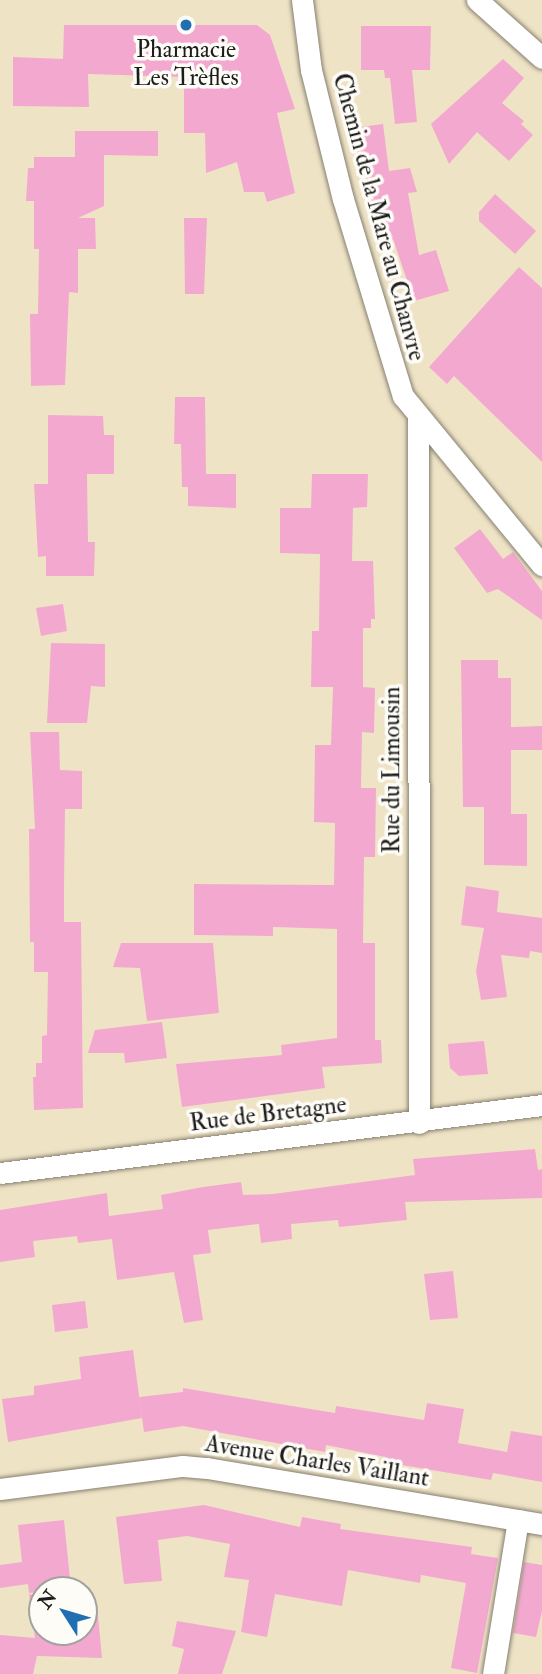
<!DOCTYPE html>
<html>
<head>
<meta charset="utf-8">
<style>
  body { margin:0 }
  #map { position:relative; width:542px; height:1674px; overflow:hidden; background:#efe3c6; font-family:"IM FELL Double Pica",serif }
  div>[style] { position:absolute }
  .building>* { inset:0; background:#f3a9cf }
  .roads { filter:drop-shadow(0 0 2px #868071) drop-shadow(0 0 2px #868071) }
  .minor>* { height:21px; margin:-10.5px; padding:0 10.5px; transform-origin:10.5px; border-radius:10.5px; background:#fff }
  .dots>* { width:19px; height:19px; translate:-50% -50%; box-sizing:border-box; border:4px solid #fdfcf7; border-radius:50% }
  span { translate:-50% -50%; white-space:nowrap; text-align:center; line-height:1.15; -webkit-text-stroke:7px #fdfcf7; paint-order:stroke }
  .poi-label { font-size:24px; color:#1c1c1c }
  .street-label { font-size:24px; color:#1c1c1c }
  .north { position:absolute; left:28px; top:1576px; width:70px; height:70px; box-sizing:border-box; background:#fdfcf7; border:2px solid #a3a29f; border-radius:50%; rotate:307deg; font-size:19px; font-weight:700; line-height:28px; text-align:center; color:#1c1c1c }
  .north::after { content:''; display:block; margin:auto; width:24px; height:32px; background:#1f6fb2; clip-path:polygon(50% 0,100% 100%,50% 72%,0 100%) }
</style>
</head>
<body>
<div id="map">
  <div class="building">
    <div style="clip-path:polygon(64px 25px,257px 25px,270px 35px,295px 109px,277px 113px,295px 193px,267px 202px,264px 192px,244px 192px,237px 162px,206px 173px,205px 133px,184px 133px,184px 77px,88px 74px,89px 107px,13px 106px,13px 57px,63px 59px)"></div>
    <div style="clip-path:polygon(361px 26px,431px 26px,430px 70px,412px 70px,417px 122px,395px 124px,390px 78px,385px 78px,384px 70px,361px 70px)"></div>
    <div style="clip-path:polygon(503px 59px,524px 78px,502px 103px,524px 121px,521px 124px,533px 135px,509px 161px,477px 132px,449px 164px,431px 124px)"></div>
    <div style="clip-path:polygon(383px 124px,389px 171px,410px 168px,417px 192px,408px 193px,419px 255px,436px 250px,449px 291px,414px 301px,393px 239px,379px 242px,366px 176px,361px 176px,353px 128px)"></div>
    <div style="clip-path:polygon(75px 131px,158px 131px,158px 156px,104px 155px,104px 206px,78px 218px,95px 218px,96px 249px,78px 249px,78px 293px,69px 292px,65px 385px,31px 386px,30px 314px,38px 314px,39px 249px,34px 249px,34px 201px,26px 201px,28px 168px,34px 168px,34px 157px,75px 157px)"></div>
    <div style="clip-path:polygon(495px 194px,536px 231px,515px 254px,479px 221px,479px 212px)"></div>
    <div style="clip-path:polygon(184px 218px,207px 218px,204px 294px,185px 294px)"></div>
    <div style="clip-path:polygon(519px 267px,542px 288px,542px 462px,454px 376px,447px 384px,429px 367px)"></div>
    <div style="clip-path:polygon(175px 397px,205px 397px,206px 474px,236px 474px,236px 508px,188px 506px,188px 487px,182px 487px,181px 444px,174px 444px)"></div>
    <div style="clip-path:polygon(48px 415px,103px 416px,104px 435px,114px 435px,114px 474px,87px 474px,88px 542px,95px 542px,94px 576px,46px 576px,46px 556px,38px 557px,34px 484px,48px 484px)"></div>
    <div style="clip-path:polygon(312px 474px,368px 474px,367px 507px,353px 508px,352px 561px,373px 561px,375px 619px,371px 619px,371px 628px,363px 628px,363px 687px,375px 688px,374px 733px,362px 732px,361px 788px,376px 788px,375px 857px,364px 857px,363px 943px,375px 943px,375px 1040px,381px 1040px,382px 1063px,322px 1067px,325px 1088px,182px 1107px,176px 1064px,282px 1055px,281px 1045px,337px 1038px,337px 929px,273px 927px,273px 936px,194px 935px,194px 884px,334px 885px,335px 823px,314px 822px,315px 745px,331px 745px,333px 687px,311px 687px,312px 631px,319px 631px,320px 554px,280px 553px,280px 508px,311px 508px)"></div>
    <div style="clip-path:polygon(480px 529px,503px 559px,513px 552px,542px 591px,542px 620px,498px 589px,487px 593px,454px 548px)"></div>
    <div style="clip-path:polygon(63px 604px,67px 631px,41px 636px,36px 608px)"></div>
    <div style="clip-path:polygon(51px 643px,105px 644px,105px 687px,91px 686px,87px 723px,47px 723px)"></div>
    <div style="clip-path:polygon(461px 660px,498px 660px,498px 678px,511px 678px,511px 727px,542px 726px,542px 750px,511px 750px,511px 814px,527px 814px,527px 866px,484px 865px,484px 807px,463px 807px)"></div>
    <div style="clip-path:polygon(30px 732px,59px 732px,60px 770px,82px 771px,82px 809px,65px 809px,64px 889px,64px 922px,81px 922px,83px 1108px,34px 1110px,33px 1077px,36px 1077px,36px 1063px,42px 1063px,42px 1036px,47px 1035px,48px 972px,34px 972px,34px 942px,30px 942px,29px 829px,35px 829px)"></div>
    <div style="clip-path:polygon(466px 886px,499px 891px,497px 912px,542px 918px,542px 953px,530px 951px,529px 958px,501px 955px,507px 997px,481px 1000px,476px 971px,484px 928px,461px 925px)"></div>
    <div style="clip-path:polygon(121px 943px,213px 943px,219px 1013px,147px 1021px,140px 968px,113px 967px)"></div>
    <div style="clip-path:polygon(162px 1022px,167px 1058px,125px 1063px,124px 1053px,88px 1053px,95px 1030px)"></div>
    <div style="clip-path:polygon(484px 1041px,488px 1074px,459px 1076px,450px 1068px,448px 1044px)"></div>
    <div style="clip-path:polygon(535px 1149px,538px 1170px,542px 1169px,542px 1198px,405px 1202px,407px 1220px,339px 1227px,338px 1220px,291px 1224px,292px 1239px,261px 1243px,259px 1224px,208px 1230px,211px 1253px,193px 1255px,203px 1320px,184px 1323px,174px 1272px,117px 1280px,112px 1239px,78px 1243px,77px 1236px,33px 1241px,35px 1257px,0 1262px,0 1210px,107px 1193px,109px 1216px,163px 1209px,161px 1195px,203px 1187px,241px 1182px,243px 1195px,273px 1194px,415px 1175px,413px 1159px)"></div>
    <div style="clip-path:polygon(453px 1271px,458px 1318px,430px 1320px,424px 1274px)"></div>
    <div style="clip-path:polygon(85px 1301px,88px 1328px,55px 1332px,52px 1305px)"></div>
    <div style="clip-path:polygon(133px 1350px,142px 1418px,8px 1442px,2px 1399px,34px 1395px,34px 1386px,81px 1379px,79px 1357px)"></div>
    <div style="clip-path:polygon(183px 1388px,335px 1413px,336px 1406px,424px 1420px,427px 1403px,464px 1409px,458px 1443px,507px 1452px,511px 1431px,542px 1436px,542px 1482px,493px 1473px,491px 1480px,384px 1462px,385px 1457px,326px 1445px,325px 1452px,183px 1426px,144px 1432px,139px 1397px,183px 1392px)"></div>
    <div style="clip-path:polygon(204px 1505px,300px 1527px,302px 1517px,341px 1524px,340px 1529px,472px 1547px,471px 1554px,498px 1558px,477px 1673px,451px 1668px,466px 1583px,421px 1575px,420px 1583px,348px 1570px,342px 1606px,275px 1594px,267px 1637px,241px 1632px,249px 1580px,224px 1577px,230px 1544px,187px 1536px,158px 1540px,162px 1581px,124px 1584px,116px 1517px)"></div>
    <div style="clip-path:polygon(64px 1520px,71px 1589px,29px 1593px,28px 1584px,0 1588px,0 1565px,22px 1562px,18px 1525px)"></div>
    <div style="clip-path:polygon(524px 1562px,542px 1565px,542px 1611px,536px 1637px,513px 1633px)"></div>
    <div style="clip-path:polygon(29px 1594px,42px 1597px,42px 1632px,84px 1632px,84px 1604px,97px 1606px,102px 1658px,37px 1656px,33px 1674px,0 1674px,0 1635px,35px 1638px)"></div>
    <div style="clip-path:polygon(177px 1621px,236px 1631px,222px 1674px,178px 1674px,184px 1649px,172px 1646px)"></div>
  </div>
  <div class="roads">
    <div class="minor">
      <div style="left:302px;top:0;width:71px;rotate:82.7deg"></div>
      <div style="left:311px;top:70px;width:133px;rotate:76.1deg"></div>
      <div style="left:343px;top:199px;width:206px;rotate:73.1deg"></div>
      <div style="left:403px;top:396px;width:219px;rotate:50.6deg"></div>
      <div style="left:477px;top:0;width:87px;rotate:41.7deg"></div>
      <div style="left:418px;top:417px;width:706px;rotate:89.92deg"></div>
      <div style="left:0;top:1173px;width:546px;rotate:-7.15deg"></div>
      <div style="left:0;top:1489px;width:184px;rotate:-7.2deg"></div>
      <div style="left:183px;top:1466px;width:24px;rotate:5deg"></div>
      <div style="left:207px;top:1468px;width:340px;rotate:9.5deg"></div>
      <div style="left:493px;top:1674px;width:156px;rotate:-80.8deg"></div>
    </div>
  </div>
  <div class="dots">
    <div style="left:186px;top:25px;background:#1f6fb2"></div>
  </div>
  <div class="poi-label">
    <span style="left:186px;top:64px">Pharmacie<br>Les Trèfles</span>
  </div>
  <div class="street-label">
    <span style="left:379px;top:217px;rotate:75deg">Chemin de la Mare au Chanvre</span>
    <span style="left:392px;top:770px;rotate:-90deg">Rue du Limousin</span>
    <span style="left:268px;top:1114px;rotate:-7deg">Rue de Bretagne</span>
    <span style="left:317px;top:1461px;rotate:9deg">Avenue Charles Vaillant</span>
  </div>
  <div class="north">N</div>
</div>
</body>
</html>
